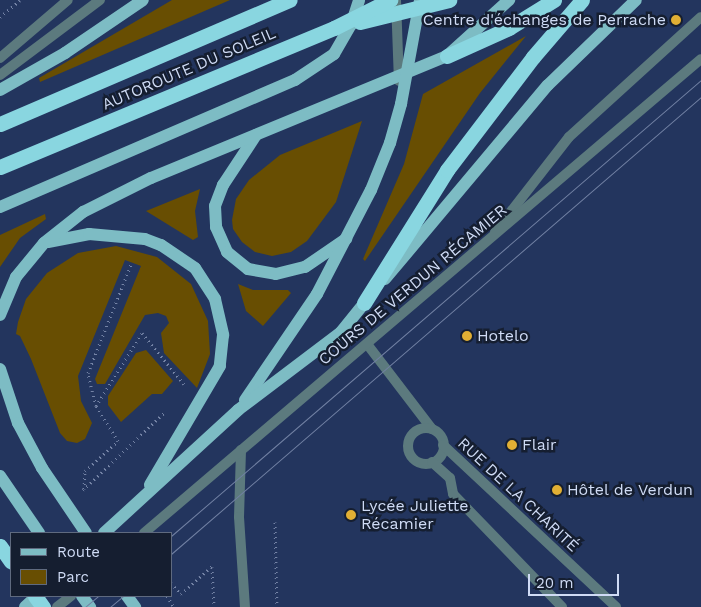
<!DOCTYPE html>
<html>
<head>
<meta charset="utf-8">
<style>
  body { margin:0 }
  #map { position:relative; width:701px; height:607px; overflow:hidden; background:#23355e; font-family:"Work Sans",sans-serif }
  div>[style] { position:absolute }
  .green>* { inset:0; background:#684e02 }
  .path>* { height:3px; margin-top:-1.5px; transform-origin:0; background:repeating-linear-gradient(90deg,#7584a6 0 1px,transparent 0 5px) }
  .lane>* { height:10px; margin:-5px; padding:0 5px; transform-origin:5px; border-radius:5px; background:#5c7a7e }
  .street>* { height:10px; margin:-5px; padding:0 5px; transform-origin:5px; border-radius:5px; background:#5c7a7e }
  .street>.ring { margin:-5px; padding:0; box-sizing:content-box; background:none; border:10px solid #5c7a7e; border-radius:50% }
  .primary>* { height:12px; margin:-6px; padding:0 6px; transform-origin:6px; border-radius:6px; background:#7dbcc4 }
  .highway>* { height:15px; margin:-7.5px; padding:0 7.5px; transform-origin:7.5px; border-radius:7.5px; background:#89d6e0 }
  .tram>* { height:1px; margin:-0.5px; padding:0 0.5px; transform-origin:0.5px; border-radius:0.5px; background:#7180a3 }
  .dots>* { width:14px; height:14px; translate:-50% -50%; box-sizing:border-box; border:2px solid #151e30; border-radius:50% }
  span { translate:-50% -50%; white-space:nowrap; text-align:center; line-height:1.15; -webkit-text-stroke:5px #151e30; paint-order:stroke }
  .poi-label { font-size:16px; color:#cfdbf5 }
  .right { translate:-100% -50%; text-align:right }
  .left { translate:0 -50%; text-align:left }
  .street-label { font-size:16px; color:#cfdbf5 }
  .legend { position:absolute; left:10px; top:532px; width:162px; height:65px; box-sizing:border-box; background:#151e30; border:1px solid #5f6a7f; margin:0; padding:6px 9px; list-style:none; font-size:15px; color:#cfdbf5 }
  .legend li { display:flex; align-items:center; gap:10px; height:25px }
  .legend b { width:25px; border:1px solid #5f6a7f }
  .scale { position:absolute; left:528px; top:574px; width:91px; height:22px; box-sizing:border-box; border:2px solid #cfdbf5; border-top:0; padding-left:6px; font-size:15px; line-height:18px; white-space:nowrap; color:#cfdbf5; -webkit-text-stroke:4px #151e30; paint-order:stroke }
</style>
</head>
<body>
<div id="map">
  <div class="green">
    <div style="clip-path:polygon(172px 0,230px 0,40px 82px,39px 78px)"></div>
    <div style="clip-path:polygon(526px 36px,480px 93px,365px 261px,363px 259px,404px 164px,423px 94px)"></div>
    <div style="clip-path:polygon(362px 121px,336px 202px,307px 241px,291px 252px,272px 256px,255px 252px,242px 242px,233px 229px,232px 220px,236px 199px,249px 180px,280px 155px)"></div>
    <div style="clip-path:polygon(200px 189px,195px 211px,198px 237px,193px 240px,146px 211px)"></div>
    <div style="clip-path:polygon(45px 214px,46px 219px,20px 238px,0 267px,0 235px)"></div>
    <div style="clip-path:polygon(116px 246px,157px 257px,191px 284px,208px 321px,210px 354px,197px 388px,164px 353px,161px 333px,169px 323px,166px 316px,158px 313px,145px 315px,105px 384px,97px 384px,95px 379px,141px 266px,125px 260px,78px 376px,81px 401px,92px 423px,85px 439px,77px 443px,67px 441px,60px 433px,31px 359px,20px 336px,16px 334px,18px 322px,26px 299px,47px 273px,78px 253px)"></div>
    <div style="clip-path:polygon(238px 284px,253px 290px,288px 290px,291px 293px,263px 326px,246px 311px)"></div>
    <div style="clip-path:polygon(146px 350px,173px 381px,162px 394px,152px 394px,121px 422px,108px 405px,108px 396px,136px 353px)"></div>
  </div>
  <div class="path">
    <div style="left:0;top:17px;width:26px;rotate:-40deg"></div>
    <div style="left:96px;top:406px;width:86px;rotate:-57.8deg"></div>
    <div style="left:142px;top:333px;width:66px;rotate:50.5deg"></div>
    <div style="left:84px;top:489px;width:18px;rotate:-87deg"></div>
    <div style="left:85px;top:471px;width:45px;rotate:-42.3deg"></div>
    <div style="left:118px;top:441px;width:41px;rotate:-122.2deg"></div>
    <div style="left:96px;top:406px;width:34px;rotate:-104deg"></div>
    <div style="left:88px;top:373px;width:119px;rotate:-68.4deg"></div>
    <div style="left:83px;top:490px;width:115px;rotate:-43.6deg"></div>
    <div style="left:275px;top:522px;width:85px;rotate:88.7deg"></div>
    <div style="left:212px;top:567px;width:40px;rotate:87.1deg"></div>
    <div style="left:171px;top:583px;width:15px;rotate:48deg"></div>
    <div style="left:181px;top:594px;width:42px;rotate:-42.1deg"></div>
    <div style="left:167px;top:596px;width:13px;rotate:58deg"></div>
  </div>
  <div class="lane">
    <div style="left:396px;top:0;width:81px;rotate:87.9deg"></div>
    <div style="left:495px;top:232px;width:120px;rotate:-52.1deg"></div>
    <div style="left:569px;top:137px;width:178px;rotate:-42.3deg"></div>
  </div>
  <div class="street">
    <div style="left:0;top:58px;width:89px;rotate:-40.5deg"></div>
    <div style="left:0;top:75px;width:125px;rotate:-36.9deg"></div>
    <div style="left:367px;top:344px;width:107px;rotate:52.6deg"></div>
    <div class="ring" style="left:408px;top:428px;width:26px;height:26px"></div>
    <div style="left:443px;top:445px;width:237px;rotate:43.1deg"></div>
    <div style="left:241px;top:450px;width:67px;rotate:91.7deg"></div>
    <div style="left:239px;top:517px;width:90px;rotate:86.2deg"></div>
    <div style="left:432px;top:462px;width:24px;rotate:42deg"></div>
    <div style="left:450px;top:478px;width:16px;rotate:79deg"></div>
    <div style="left:453px;top:494px;width:157px;rotate:46deg"></div>
    <div style="left:144px;top:533px;width:731px;rotate:-40.4deg"></div>
    <div style="left:57px;top:607px;width:18px;rotate:-38deg"></div>
  </div>
  <div class="primary">
    <div style="left:0;top:90px;width:75px;rotate:-29.6deg"></div>
    <div style="left:65px;top:53px;width:94px;rotate:-34.2deg"></div>
    <div style="left:256px;top:135px;width:60px;rotate:123.4deg"></div>
    <div style="left:223px;top:185px;width:22px;rotate:111deg"></div>
    <div style="left:215px;top:206px;width:21px;rotate:87deg"></div>
    <div style="left:216px;top:227px;width:27px;rotate:66deg"></div>
    <div style="left:227px;top:252px;width:27px;rotate:39deg"></div>
    <div style="left:248px;top:269px;width:28px;rotate:10deg"></div>
    <div style="left:276px;top:274px;width:30px;rotate:-14deg"></div>
    <div style="left:305px;top:267px;width:50px;rotate:-34.3deg"></div>
    <div style="left:0;top:207px;width:321px;rotate:-23.3deg"></div>
    <div style="left:295px;top:80px;width:47px;rotate:-33.7deg"></div>
    <div style="left:334px;top:54px;width:34px;rotate:-60deg"></div>
    <div style="left:351px;top:25px;width:26px;rotate:-72deg"></div>
    <div style="left:48px;top:242px;width:42px;rotate:-11deg"></div>
    <div style="left:89px;top:234px;width:56px;rotate:5.1deg"></div>
    <div style="left:145px;top:239px;width:17px;rotate:21deg"></div>
    <div style="left:161px;top:245px;width:41px;rotate:34.1deg"></div>
    <div style="left:195px;top:268px;width:37px;rotate:57deg"></div>
    <div style="left:215px;top:299px;width:37px;rotate:77deg"></div>
    <div style="left:223px;top:335px;width:31px;rotate:96deg"></div>
    <div style="left:220px;top:366px;width:138px;rotate:120.5deg"></div>
    <div style="left:385px;top:279px;width:253px;rotate:-50deg"></div>
    <div style="left:548px;top:85px;width:122px;rotate:-44deg"></div>
    <div style="left:0;top:315px;width:41px;rotate:-67.2deg"></div>
    <div style="left:16px;top:277px;width:44px;rotate:-50.5deg"></div>
    <div style="left:44px;top:243px;width:50px;rotate:-38.5deg"></div>
    <div style="left:83px;top:212px;width:76px;rotate:-26.6deg"></div>
    <div style="left:151px;top:178px;width:320px;rotate:-22.4deg"></div>
    <div style="left:447px;top:56px;width:84px;rotate:-42.1deg"></div>
    <div style="left:0;top:369px;width:57px;rotate:71.6deg"></div>
    <div style="left:18px;top:423px;width:51px;rotate:61.9deg"></div>
    <div style="left:42px;top:468px;width:78px;rotate:55.9deg"></div>
    <div style="left:245px;top:400px;width:128px;rotate:-55.8deg"></div>
    <div style="left:317px;top:294px;width:117px;rotate:-62.6deg"></div>
    <div style="left:371px;top:190px;width:51px;rotate:-68deg"></div>
    <div style="left:390px;top:143px;width:41px;rotate:-74.2deg"></div>
    <div style="left:401px;top:104px;width:106px;rotate:-79.6deg"></div>
    <div style="left:0;top:476px;width:69px;rotate:55.6deg"></div>
    <div style="left:104px;top:533px;width:182px;rotate:-42.5deg"></div>
    <div style="left:238px;top:410px;width:129px;rotate:-37.1deg"></div>
    <div style="left:341px;top:332px;width:46px;rotate:-51.1deg"></div>
    <div style="left:82px;top:596px;width:14px;rotate:54deg"></div>
    <div style="left:127px;top:596px;width:14px;rotate:54deg"></div>
    <div style="left:25px;top:607px;width:16px;rotate:-43deg"></div>
  </div>
  <div class="highway">
    <div style="left:360px;top:22px;width:92px;rotate:-13.9deg"></div>
    <div style="left:447px;top:56px;width:68px;rotate:-24.3deg"></div>
    <div style="left:509px;top:28px;width:53px;rotate:-31.9deg"></div>
    <div style="left:0;top:124px;width:315px;rotate:-23.2deg"></div>
    <div style="left:0;top:167px;width:362px;rotate:-22.6deg"></div>
    <div style="left:334px;top:28px;width:63px;rotate:-26.6deg"></div>
    <div style="left:364px;top:303px;width:157px;rotate:-58deg"></div>
    <div style="left:447px;top:170px;width:142px;rotate:-52.7deg"></div>
    <div style="left:533px;top:57px;width:75px;rotate:-49.3deg"></div>
    <div style="left:0;top:546px;width:19px;rotate:55deg"></div>
    <div style="left:35px;top:596px;width:14px;rotate:54deg"></div>
  </div>
  <div class="tram">
    <div style="left:171px;top:536px;width:699px;rotate:-40.71deg"></div>
    <div style="left:171px;top:554px;width:700px;rotate:-40.77deg"></div>
    <div style="left:85px;top:607px;width:17px;rotate:-40deg"></div>
    <div style="left:110px;top:607px;width:17px;rotate:-40deg"></div>
  </div>
  <div class="dots">
    <div style="left:676px;top:20px;background:#e1af34"></div>
    <div style="left:467px;top:336px;background:#e1af34"></div>
    <div style="left:512px;top:445px;background:#e1af34"></div>
    <div style="left:557px;top:490px;background:#e1af34"></div>
    <div style="left:351px;top:515px;background:#e1af34"></div>
  </div>
  <div class="poi-label">
    <span class="right" style="left:666px;top:20px">Centre d'échanges de Perrache</span>
    <span class="left" style="left:477px;top:336px">Hotelo</span>
    <span class="left" style="left:522px;top:445px">Flair</span>
    <span class="left" style="left:567px;top:490px">Hôtel de Verdun</span>
    <span class="left" style="left:361px;top:515px">Lycée Juliette<br>Récamier</span>
  </div>
  <div class="street-label">
    <span style="left:189px;top:69px;rotate:-23deg">AUTOROUTE DU SOLEIL</span>
    <span style="left:413px;top:285px;rotate:-40deg">COURS DE VERDUN RÉCAMIER</span>
    <span style="left:518px;top:495px;rotate:43deg">RUE DE LA CHARITÉ</span>
  </div>
  <ul class="legend">
  <li><b style="height:6px;background:#7dbcc4"></b>Route</li>
  <li><b style="height:14px;background:#684e02"></b>Parc</li>
  </ul>
  <div class="scale">20 m</div>
</div>
</body>
</html>
